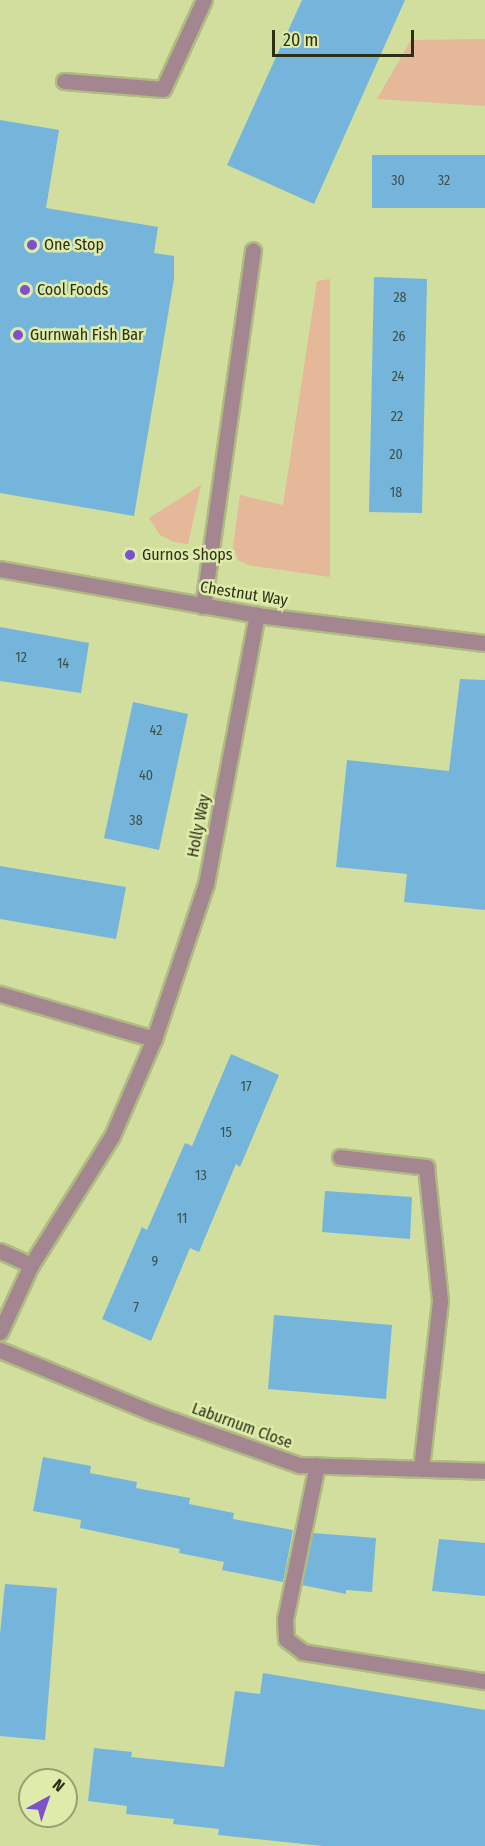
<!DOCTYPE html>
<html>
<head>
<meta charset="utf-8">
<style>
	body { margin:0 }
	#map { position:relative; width:485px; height:1846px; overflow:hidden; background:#d1de9d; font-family:"Fira Sans Condensed",sans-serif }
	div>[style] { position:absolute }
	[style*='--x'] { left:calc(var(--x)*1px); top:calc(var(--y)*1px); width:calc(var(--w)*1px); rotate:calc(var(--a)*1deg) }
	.green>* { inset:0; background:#e4b899 }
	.building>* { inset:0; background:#75b5dc }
	.roads { filter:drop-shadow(2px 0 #b0bb82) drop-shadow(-2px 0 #b0bb82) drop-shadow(0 2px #b0bb82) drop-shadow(0 -2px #b0bb82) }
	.service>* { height:15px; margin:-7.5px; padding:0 7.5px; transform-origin:7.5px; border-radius:7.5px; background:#a48690 }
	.minor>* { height:15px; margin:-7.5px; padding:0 7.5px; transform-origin:7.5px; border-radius:7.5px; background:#a48690 }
	.dots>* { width:16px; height:16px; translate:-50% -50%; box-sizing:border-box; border:3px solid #deebaa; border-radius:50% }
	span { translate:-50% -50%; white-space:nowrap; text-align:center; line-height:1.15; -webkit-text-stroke:5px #deebaa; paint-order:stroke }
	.number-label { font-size:14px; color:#3e5148 }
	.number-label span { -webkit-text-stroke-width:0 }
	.poi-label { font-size:16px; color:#2c3017 }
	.left { translate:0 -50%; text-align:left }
	.street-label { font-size:16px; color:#2c3017 }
	.north { position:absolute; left:18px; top:1768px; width:60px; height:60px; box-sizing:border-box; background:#deebaa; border:2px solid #97a06f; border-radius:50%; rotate:40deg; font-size:16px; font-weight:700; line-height:24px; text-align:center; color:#2c3017 }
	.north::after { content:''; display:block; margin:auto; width:21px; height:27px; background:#7d51ca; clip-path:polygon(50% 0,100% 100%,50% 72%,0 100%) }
	.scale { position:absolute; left:272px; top:30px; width:142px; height:27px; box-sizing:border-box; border:3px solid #2c3017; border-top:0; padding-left:8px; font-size:18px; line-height:21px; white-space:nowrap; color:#2c3017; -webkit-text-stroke:4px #deebaa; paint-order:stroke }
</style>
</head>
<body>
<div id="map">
	<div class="green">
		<div style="clip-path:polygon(485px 39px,485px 106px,377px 99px,411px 40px)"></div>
		<div style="clip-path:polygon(330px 279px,330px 577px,248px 565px,238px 560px,233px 548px,240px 495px,283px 505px,317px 281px)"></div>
		<div style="clip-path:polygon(201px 485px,188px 544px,174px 542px,160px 535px,149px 518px)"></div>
	</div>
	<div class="building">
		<div style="clip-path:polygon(302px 0,405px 0,314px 204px,227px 165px)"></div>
		<div style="clip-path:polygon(0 120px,59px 130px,46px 208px,158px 227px,154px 253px,174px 256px,174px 279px,134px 516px,0 493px)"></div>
		<div style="clip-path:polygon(372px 155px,485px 155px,485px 208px,372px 208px)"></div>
		<div style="clip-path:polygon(374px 277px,427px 279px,422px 513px,369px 512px)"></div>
		<div style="clip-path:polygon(0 627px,89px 643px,81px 693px,0 681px)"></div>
		<div style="clip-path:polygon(460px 679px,485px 680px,485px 910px,404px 902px,407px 874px,336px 867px,347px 760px,449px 771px)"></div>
		<div style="clip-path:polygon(133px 702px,188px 714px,159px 850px,104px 838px)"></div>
		<div style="clip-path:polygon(0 866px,126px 887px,116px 939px,0 919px)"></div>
		<div style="clip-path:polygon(231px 1054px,279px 1075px,240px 1167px,236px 1164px,199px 1252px,190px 1248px,151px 1341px,102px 1319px,142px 1227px,147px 1230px,185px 1143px,192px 1146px)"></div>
		<div style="clip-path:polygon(325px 1191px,412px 1197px,410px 1239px,322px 1232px)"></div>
		<div style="clip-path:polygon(274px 1315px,392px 1325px,386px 1399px,268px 1389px)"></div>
		<div style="clip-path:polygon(43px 1457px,91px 1466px,90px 1473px,137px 1482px,136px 1488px,190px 1498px,189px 1504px,234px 1513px,233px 1519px,293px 1530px,283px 1582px,222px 1570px,224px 1562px,179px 1553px,180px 1549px,80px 1528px,81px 1520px,33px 1511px)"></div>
		<div style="clip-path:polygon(313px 1533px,376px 1538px,372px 1592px,346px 1590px,346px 1594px,302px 1585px)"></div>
		<div style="clip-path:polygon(439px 1539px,485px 1543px,485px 1596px,432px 1591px)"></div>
		<div style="clip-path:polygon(5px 1584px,57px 1588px,45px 1740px,0 1736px,0 1634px)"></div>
		<div style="clip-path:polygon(263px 1673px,485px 1710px,485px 1846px,323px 1846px,218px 1835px,219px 1829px,173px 1824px,174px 1819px,126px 1814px,127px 1806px,88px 1801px,94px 1748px,132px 1752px,131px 1757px,224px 1767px,235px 1691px,260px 1694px)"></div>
	</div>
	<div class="roads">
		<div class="service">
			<div style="--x:64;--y:81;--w:99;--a:4.6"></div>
			<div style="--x:163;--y:89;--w:98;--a:-65.3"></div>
			<div style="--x:203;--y:606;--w:359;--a:-82"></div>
			<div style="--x:340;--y:1157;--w:87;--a:6.6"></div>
			<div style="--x:426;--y:1167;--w:135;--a:84"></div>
			<div style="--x:440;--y:1301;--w:169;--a:96.5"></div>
			<div style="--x:317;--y:1465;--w:157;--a:101.7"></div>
			<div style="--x:285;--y:1619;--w:20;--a:87"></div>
			<div style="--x:286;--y:1639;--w:21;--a:37"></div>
			<div style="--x:303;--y:1652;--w:184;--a:9.1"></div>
		</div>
		<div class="minor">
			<div style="--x:0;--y:569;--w:261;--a:10.1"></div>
			<div style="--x:257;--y:615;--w:230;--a:7"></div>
			<div style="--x:0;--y:994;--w:160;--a:16.3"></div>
			<div style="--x:0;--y:1251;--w:34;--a:24"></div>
			<div style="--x:0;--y:1332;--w:74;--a:-65.2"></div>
			<div style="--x:31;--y:1265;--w:152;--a:-57.9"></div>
			<div style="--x:112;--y:1136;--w:106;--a:-66.6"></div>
			<div style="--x:154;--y:1039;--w:163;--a:-71.5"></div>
			<div style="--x:206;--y:884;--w:274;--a:-79.3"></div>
			<div style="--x:0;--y:1350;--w:165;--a:22.4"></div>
			<div style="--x:153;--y:1413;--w:155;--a:19.6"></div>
			<div style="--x:299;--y:1465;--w:186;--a:1.8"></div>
		</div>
	</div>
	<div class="dots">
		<div style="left:32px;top:245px;background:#7d51ca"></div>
		<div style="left:25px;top:290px;background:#7d51ca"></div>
		<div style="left:18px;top:335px;background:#7d51ca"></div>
		<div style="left:130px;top:555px;background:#7d51ca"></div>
	</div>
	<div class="number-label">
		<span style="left:398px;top:181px">30</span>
		<span style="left:444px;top:181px">32</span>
		<span style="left:400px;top:298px">28</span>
		<span style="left:399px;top:337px">26</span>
		<span style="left:398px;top:377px">24</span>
		<span style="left:397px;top:417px">22</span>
		<span style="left:396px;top:455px">20</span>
		<span style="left:396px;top:493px">18</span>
		<span style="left:21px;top:658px">12</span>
		<span style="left:63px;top:664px">14</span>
		<span style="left:156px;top:731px">42</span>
		<span style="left:146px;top:776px">40</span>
		<span style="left:136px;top:821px">38</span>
		<span style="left:246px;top:1087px">17</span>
		<span style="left:226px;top:1133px">15</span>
		<span style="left:201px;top:1176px">13</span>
		<span style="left:182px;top:1219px">11</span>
		<span style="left:155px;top:1262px">9</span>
		<span style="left:136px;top:1308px">7</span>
	</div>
	<div class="poi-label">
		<span class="left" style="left:44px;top:245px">One Stop</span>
		<span class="left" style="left:37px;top:290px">Cool Foods</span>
		<span class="left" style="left:30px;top:335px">Gurnwah Fish Bar</span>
		<span class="left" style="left:142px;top:555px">Gurnos Shops</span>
	</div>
	<div class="street-label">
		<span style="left:244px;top:594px;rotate:9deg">Chestnut Way</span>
		<span style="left:199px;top:826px;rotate:-79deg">Holly Way</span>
		<span style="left:242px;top:1426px;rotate:20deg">Laburnum Close</span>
	</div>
	<div class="north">N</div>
	<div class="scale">20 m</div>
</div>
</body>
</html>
